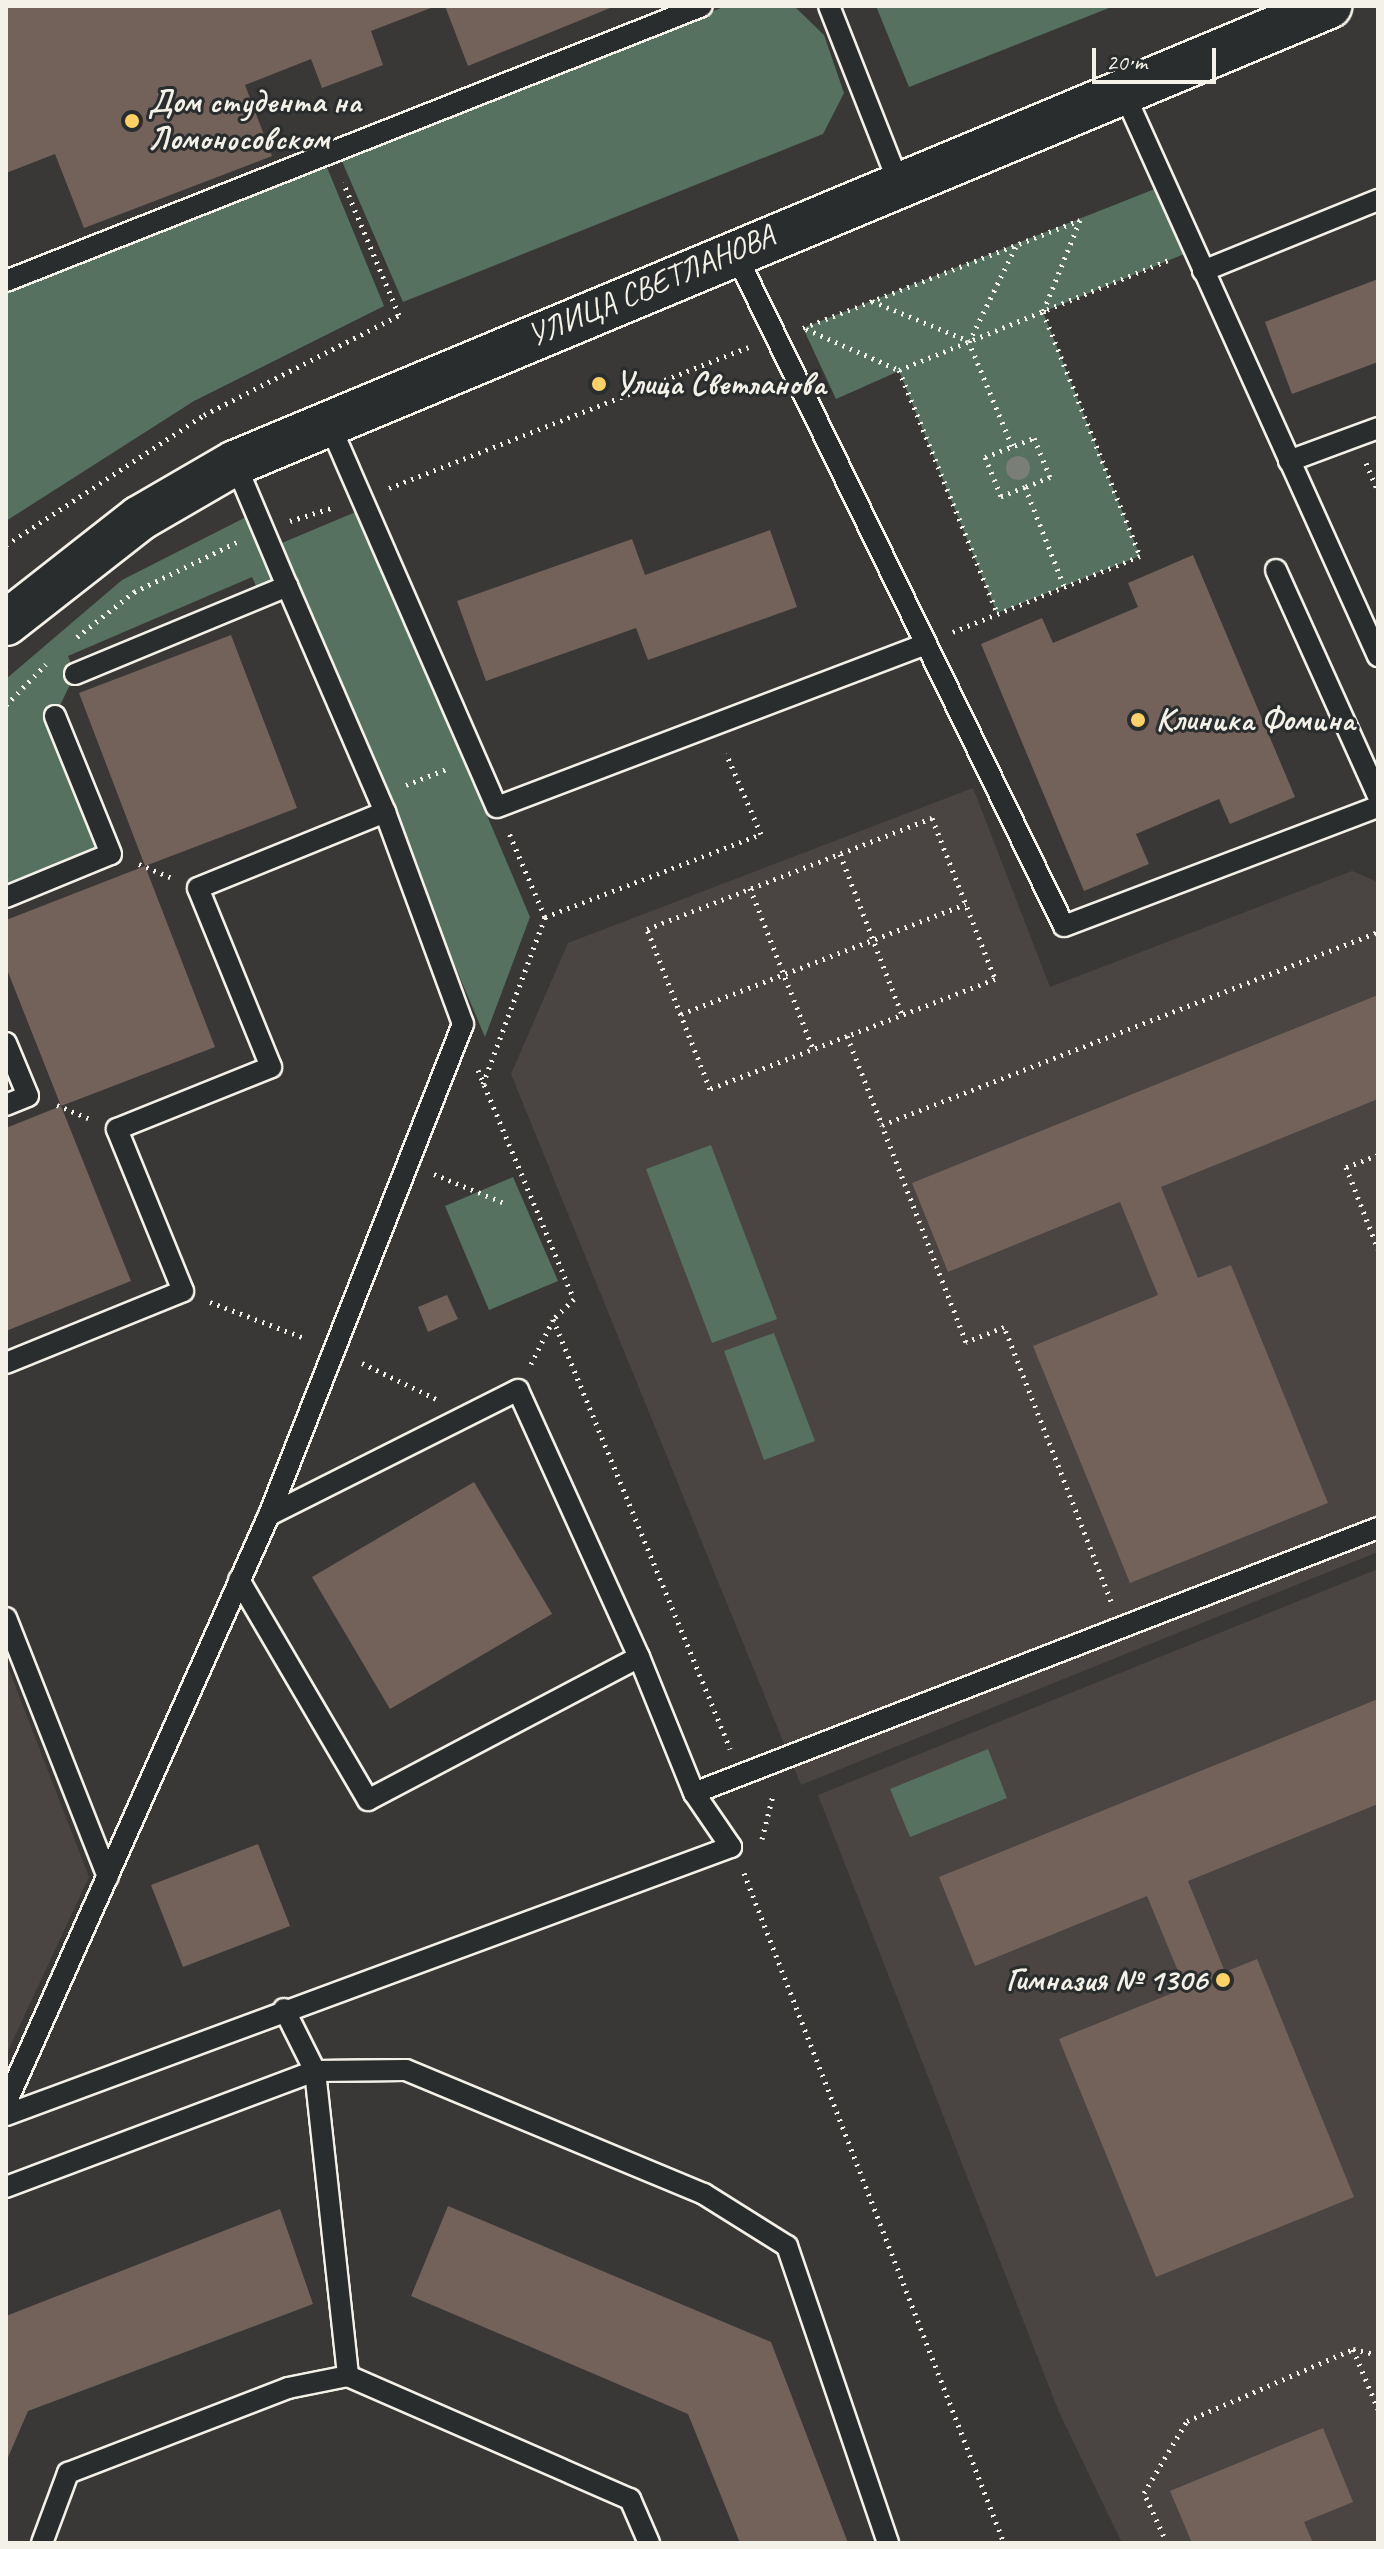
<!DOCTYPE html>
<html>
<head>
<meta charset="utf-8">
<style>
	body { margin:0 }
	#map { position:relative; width:1384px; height:2549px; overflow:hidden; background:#393837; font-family:Caveat,sans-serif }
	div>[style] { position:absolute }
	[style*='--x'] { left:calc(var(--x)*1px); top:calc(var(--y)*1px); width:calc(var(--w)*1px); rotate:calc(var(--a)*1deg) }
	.built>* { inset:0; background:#4a4542 }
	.green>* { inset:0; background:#56715f }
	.building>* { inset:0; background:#73625a }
	.path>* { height:5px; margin-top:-2.5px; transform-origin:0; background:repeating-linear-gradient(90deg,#f4f1e8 0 2px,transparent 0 8px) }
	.roads { filter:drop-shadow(2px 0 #f4f1e8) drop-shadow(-2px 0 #f4f1e8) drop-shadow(0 2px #f4f1e8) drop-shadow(0 -2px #f4f1e8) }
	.lane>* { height:20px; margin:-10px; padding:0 10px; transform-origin:10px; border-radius:10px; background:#2a2d2e }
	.secondary>* { height:44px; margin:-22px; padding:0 22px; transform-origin:22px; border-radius:22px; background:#2a2d2e }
	.trees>* { width:24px; height:24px; margin:-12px; border-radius:50%; background:#797e76 }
	.dots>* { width:22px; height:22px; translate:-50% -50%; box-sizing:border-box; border:4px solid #2a2d2e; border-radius:50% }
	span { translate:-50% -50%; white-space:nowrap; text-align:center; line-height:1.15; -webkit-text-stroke:6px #2a2d2e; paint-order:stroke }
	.poi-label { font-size:32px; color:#f4f1e8; font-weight:700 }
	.left { translate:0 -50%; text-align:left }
	.right { translate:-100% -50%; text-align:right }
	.street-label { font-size:32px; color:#f4f1e8 }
	.frame { position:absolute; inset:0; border:8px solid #f4f1e8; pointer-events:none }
	.scale { position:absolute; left:1092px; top:48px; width:124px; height:36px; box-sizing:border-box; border:4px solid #f4f1e8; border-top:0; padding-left:10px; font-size:24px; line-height:28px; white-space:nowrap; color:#f4f1e8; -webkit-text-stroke:6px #2a2d2e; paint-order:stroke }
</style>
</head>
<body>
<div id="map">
	<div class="built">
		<div style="clip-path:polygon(973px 788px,1050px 987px,1352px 871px,1378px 882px,1378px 1552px,801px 1785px,511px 1074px,568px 943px)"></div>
		<div style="clip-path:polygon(1378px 1569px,1378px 2543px,1122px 2543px,1059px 2412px,818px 1795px)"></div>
		<div style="clip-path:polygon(6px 1662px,89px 1877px,6px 2055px)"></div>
	</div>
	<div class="green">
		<div style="clip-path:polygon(726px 6px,794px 6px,824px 35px,844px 93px,823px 134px,403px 302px,341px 159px)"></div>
		<div style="clip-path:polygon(876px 6px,1114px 6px,909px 87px)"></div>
		<div style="clip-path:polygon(326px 165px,384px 306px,194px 401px,6px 521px,6px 293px)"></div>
		<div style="clip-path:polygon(1165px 185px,1194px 250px,1043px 312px,1140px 556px,997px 613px,899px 371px,836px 399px,803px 328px)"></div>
		<div style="clip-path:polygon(358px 511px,530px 917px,485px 1037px,277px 545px)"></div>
		<div style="clip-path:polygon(256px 512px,287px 586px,261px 597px,252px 577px,68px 656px,75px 674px,55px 716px,111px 854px,6px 897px,6px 679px,122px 580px)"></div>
		<div style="clip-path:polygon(711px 1145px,777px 1319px,712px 1343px,646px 1169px)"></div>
		<div style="clip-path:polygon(513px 1177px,558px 1281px,489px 1310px,445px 1206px)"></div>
		<div style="clip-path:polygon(774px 1333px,815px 1441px,764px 1460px,724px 1351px)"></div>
		<div style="clip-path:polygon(988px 1749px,1007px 1798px,910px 1837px,890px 1789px)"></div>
	</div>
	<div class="building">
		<div style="clip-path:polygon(6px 6px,436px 6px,371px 31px,383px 65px,322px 88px,311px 59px,245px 85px,272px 156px,84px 228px,55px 154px,6px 173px)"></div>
		<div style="clip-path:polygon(445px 6px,615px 6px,468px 66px)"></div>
		<div style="clip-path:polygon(1378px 279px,1378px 362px,1292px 394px,1265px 322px)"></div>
		<div style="clip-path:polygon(770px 530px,797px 607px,648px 660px,636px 628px,486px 681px,457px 601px,632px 539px,645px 575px)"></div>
		<div style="clip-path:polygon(1193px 555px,1295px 797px,1230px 824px,1219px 799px,1136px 834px,1149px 864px,1084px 891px,981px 644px,1042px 618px,1053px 643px,1138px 607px,1128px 583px)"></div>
		<div style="clip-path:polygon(231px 635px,297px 808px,145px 866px,215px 1047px,61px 1106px,6px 967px,6px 920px,145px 866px,79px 693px)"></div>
		<div style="clip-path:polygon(1378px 995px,1378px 1099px,1161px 1187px,1198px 1278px,1231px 1265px,1328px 1503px,1130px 1583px,1033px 1346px,1158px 1295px,1120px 1202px,948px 1272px,912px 1183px)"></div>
		<div style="clip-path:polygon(61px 1106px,131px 1281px,6px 1331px,6px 1128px)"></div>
		<div style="clip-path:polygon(447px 1295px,458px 1319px,428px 1332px,418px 1307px)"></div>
		<div style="clip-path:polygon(474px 1482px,552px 1614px,390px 1709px,312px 1577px)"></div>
		<div style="clip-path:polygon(1378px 1699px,1378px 1804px,1188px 1881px,1225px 1972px,1257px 1959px,1354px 2197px,1156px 2277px,1059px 2039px,1185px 1988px,1147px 1896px,975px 1966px,939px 1877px)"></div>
		<div style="clip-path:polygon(258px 1844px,290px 1926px,183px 1967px,151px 1885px)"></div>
		<div style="clip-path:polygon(448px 2206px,771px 2342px,848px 2543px,740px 2543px,688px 2414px,411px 2296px)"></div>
		<div style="clip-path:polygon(280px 2209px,313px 2304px,28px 2411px,6px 2462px,6px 2316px)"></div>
		<div style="clip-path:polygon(1323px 2428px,1353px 2502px,1304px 2522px,1313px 2543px,1192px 2543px,1170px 2491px)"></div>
	</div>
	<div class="path">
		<div style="--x:872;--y:301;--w:105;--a:22.4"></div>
		<div style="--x:803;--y:328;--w:297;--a:-21.3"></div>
		<div style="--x:1080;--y:220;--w:99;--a:111.9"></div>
		<div style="--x:1043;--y:312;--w:263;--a:68.3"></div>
		<div style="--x:1140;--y:556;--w:202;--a:157.9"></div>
		<div style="--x:806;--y:329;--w:102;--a:23.8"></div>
		<div style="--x:899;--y:370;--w:262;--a:68"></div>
		<div style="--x:899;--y:370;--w:291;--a:-22.2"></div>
		<div style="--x:1012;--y:446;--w:113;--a:-112.5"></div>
		<div style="--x:969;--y:342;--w:109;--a:-63.9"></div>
		<div style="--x:1366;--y:463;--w:30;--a:67"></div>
		<div style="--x:1025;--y:487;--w:26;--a:159"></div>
		<div style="--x:1001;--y:496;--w:42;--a:-112.3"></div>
		<div style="--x:985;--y:457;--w:53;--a:-21.2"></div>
		<div style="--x:1034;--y:438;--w:42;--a:67.7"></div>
		<div style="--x:1050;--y:477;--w:27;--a:158"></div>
		<div style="--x:1025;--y:487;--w:106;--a:68.5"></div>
		<div style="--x:389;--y:488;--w:386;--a:-21.4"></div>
		<div style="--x:290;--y:521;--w:46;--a:-17.7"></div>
		<div style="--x:6;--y:545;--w:237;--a:-33.3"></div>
		<div style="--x:204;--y:415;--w:219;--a:-27.1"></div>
		<div style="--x:399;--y:315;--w:144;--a:-112.8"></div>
		<div style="--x:77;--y:637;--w:73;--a:-38.3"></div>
		<div style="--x:134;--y:592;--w:114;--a:-25.9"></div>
		<div style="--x:6;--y:705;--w:57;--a:-45.7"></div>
		<div style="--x:406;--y:785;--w:46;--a:-21.6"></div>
		<div style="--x:840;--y:854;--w:173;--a:68.9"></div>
		<div style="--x:139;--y:864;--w:34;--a:23"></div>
		<div style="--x:750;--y:888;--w:173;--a:68.6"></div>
		<div style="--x:545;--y:917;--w:231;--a:-21"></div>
		<div style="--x:761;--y:834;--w:88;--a:-113.4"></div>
		<div style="--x:681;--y:1014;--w:305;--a:-21.1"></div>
		<div style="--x:847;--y:1036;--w:147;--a:158.9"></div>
		<div style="--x:710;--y:1089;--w:172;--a:-111.5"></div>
		<div style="--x:647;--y:929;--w:306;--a:-21.3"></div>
		<div style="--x:932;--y:818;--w:173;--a:68.6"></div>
		<div style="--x:995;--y:979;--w:159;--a:158.9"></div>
		<div style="--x:847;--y:1036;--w:96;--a:68.5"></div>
		<div style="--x:478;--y:1070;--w:248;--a:67.3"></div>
		<div style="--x:574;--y:1299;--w:29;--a:136"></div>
		<div style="--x:553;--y:1319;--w:465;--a:67.6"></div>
		<div style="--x:483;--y:1084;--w:178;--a:-69.6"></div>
		<div style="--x:545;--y:917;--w:91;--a:-113.2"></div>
		<div style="--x:57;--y:1105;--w:34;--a:23"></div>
		<div style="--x:1378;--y:1155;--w:34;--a:159"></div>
		<div style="--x:1346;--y:1167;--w:88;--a:68.7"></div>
		<div style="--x:434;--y:1174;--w:74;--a:22.4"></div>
		<div style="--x:210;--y:1302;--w:102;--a:20.8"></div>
		<div style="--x:362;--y:1363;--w:82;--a:25.9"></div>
		<div style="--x:531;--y:1364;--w:49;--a:-63.4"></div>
		<div style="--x:1111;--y:1601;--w:294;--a:-111.3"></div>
		<div style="--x:1004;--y:1327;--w:41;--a:158.5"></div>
		<div style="--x:966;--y:1342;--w:233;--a:-111.2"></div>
		<div style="--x:882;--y:1125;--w:532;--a:-21.26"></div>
		<div style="--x:762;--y:1839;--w:45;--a:-76"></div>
		<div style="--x:744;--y:1873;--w:719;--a:68.79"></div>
		<div style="--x:1353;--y:2349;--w:26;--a:13"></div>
		<div style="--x:1167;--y:2543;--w:55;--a:-114.7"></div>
		<div style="--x:1144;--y:2493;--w:84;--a:-59.2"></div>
		<div style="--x:1187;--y:2421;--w:181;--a:-23.4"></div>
		<div style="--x:1353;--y:2349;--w:65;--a:67.4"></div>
	</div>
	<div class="roads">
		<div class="lane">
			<div style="--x:829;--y:6;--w:191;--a:68.5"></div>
			<div style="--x:1123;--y:91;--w:620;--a:65.71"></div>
			<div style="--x:734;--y:251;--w:751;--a:63.95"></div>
			<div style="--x:1064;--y:926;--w:336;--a:-20.8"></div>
			<div style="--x:1203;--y:271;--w:189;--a:-22.1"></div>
			<div style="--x:6;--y:281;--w:748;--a:-21.56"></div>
			<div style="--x:328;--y:421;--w:421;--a:66.4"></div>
			<div style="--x:497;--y:807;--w:459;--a:-20.8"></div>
			<div style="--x:1289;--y:461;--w:95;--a:-20.3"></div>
			<div style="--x:1276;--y:570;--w:248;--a:65.7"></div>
			<div style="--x:75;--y:674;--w:230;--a:-22.5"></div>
			<div style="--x:287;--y:586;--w:134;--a:-112.9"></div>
			<div style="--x:6;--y:897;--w:113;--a:-22.3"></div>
			<div style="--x:111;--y:854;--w:149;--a:-112.1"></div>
			<div style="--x:6;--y:1043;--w:57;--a:67.5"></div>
			<div style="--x:28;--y:1096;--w:24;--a:158"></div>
			<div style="--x:6;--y:1363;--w:191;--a:-22.1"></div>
			<div style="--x:183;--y:1291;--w:175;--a:-112.2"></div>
			<div style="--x:117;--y:1129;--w:166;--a:-21.9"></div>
			<div style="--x:271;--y:1067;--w:193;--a:-112.2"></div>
			<div style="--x:198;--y:888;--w:202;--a:-22.1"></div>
			<div style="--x:239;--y:1580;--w:255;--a:59.6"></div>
			<div style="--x:368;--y:1800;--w:306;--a:-27.8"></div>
			<div style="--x:639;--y:1657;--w:293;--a:-114.4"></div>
			<div style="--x:518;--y:1390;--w:279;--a:153.3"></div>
			<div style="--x:6;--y:1618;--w:278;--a:68.5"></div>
			<div style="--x:694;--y:1793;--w:734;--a:-21.18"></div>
			<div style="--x:284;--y:2009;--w:69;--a:63.4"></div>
			<div style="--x:315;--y:2071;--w:307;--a:83.8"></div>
			<div style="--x:6;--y:2103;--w:644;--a:-65.9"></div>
			<div style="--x:269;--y:1515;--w:528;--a:-68.44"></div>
			<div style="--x:463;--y:1024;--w:226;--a:-110.2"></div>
			<div style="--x:385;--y:812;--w:246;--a:-113.4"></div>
			<div style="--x:6;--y:2115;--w:773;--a:-20.29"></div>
			<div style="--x:731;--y:1847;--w:65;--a:-124.4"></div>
			<div style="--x:694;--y:1793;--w:147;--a:-112"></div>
			<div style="--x:6;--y:2187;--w:330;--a:-20.6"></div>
			<div style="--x:315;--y:2071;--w:91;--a:-0.6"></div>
			<div style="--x:406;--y:2070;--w:323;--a:22.6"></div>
			<div style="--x:704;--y:2194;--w:98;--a:32.1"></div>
			<div style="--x:787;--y:2246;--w:314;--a:71.2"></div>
			<div style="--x:42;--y:2543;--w:75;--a:-69.6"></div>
			<div style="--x:68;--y:2473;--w:236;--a:-21.1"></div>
			<div style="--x:288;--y:2388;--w:61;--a:-11.3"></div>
			<div style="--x:348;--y:2376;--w:308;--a:23.6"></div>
			<div style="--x:630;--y:2499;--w:48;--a:66.6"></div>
		</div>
		<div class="secondary">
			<div style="--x:6;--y:623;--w:170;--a:-38.1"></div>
			<div style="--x:140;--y:518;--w:110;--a:-30.1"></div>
			<div style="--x:235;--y:463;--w:1186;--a:-22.67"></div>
		</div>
	</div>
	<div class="trees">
		<div style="left:1018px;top:468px"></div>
	</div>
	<div class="dots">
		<div style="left:132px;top:121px;background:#ffd166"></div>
		<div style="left:599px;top:384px;background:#ffd166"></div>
		<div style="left:1138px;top:720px;background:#ffd166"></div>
		<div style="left:1223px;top:1980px;background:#ffd166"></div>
	</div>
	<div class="poi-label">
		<span class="left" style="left:148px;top:121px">Дом студента на<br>Ломоносовском</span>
		<span class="left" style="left:615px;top:384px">Улица Светланова</span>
		<span class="left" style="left:1156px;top:720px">Клиника Фомина</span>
		<span class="right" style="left:1207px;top:1980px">Гимназия № 1306</span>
	</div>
	<div class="street-label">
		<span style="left:651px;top:286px;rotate:-23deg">УЛИЦА СВЕТЛАНОВА</span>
	</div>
	<div class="frame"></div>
	<div class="scale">20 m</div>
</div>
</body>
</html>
